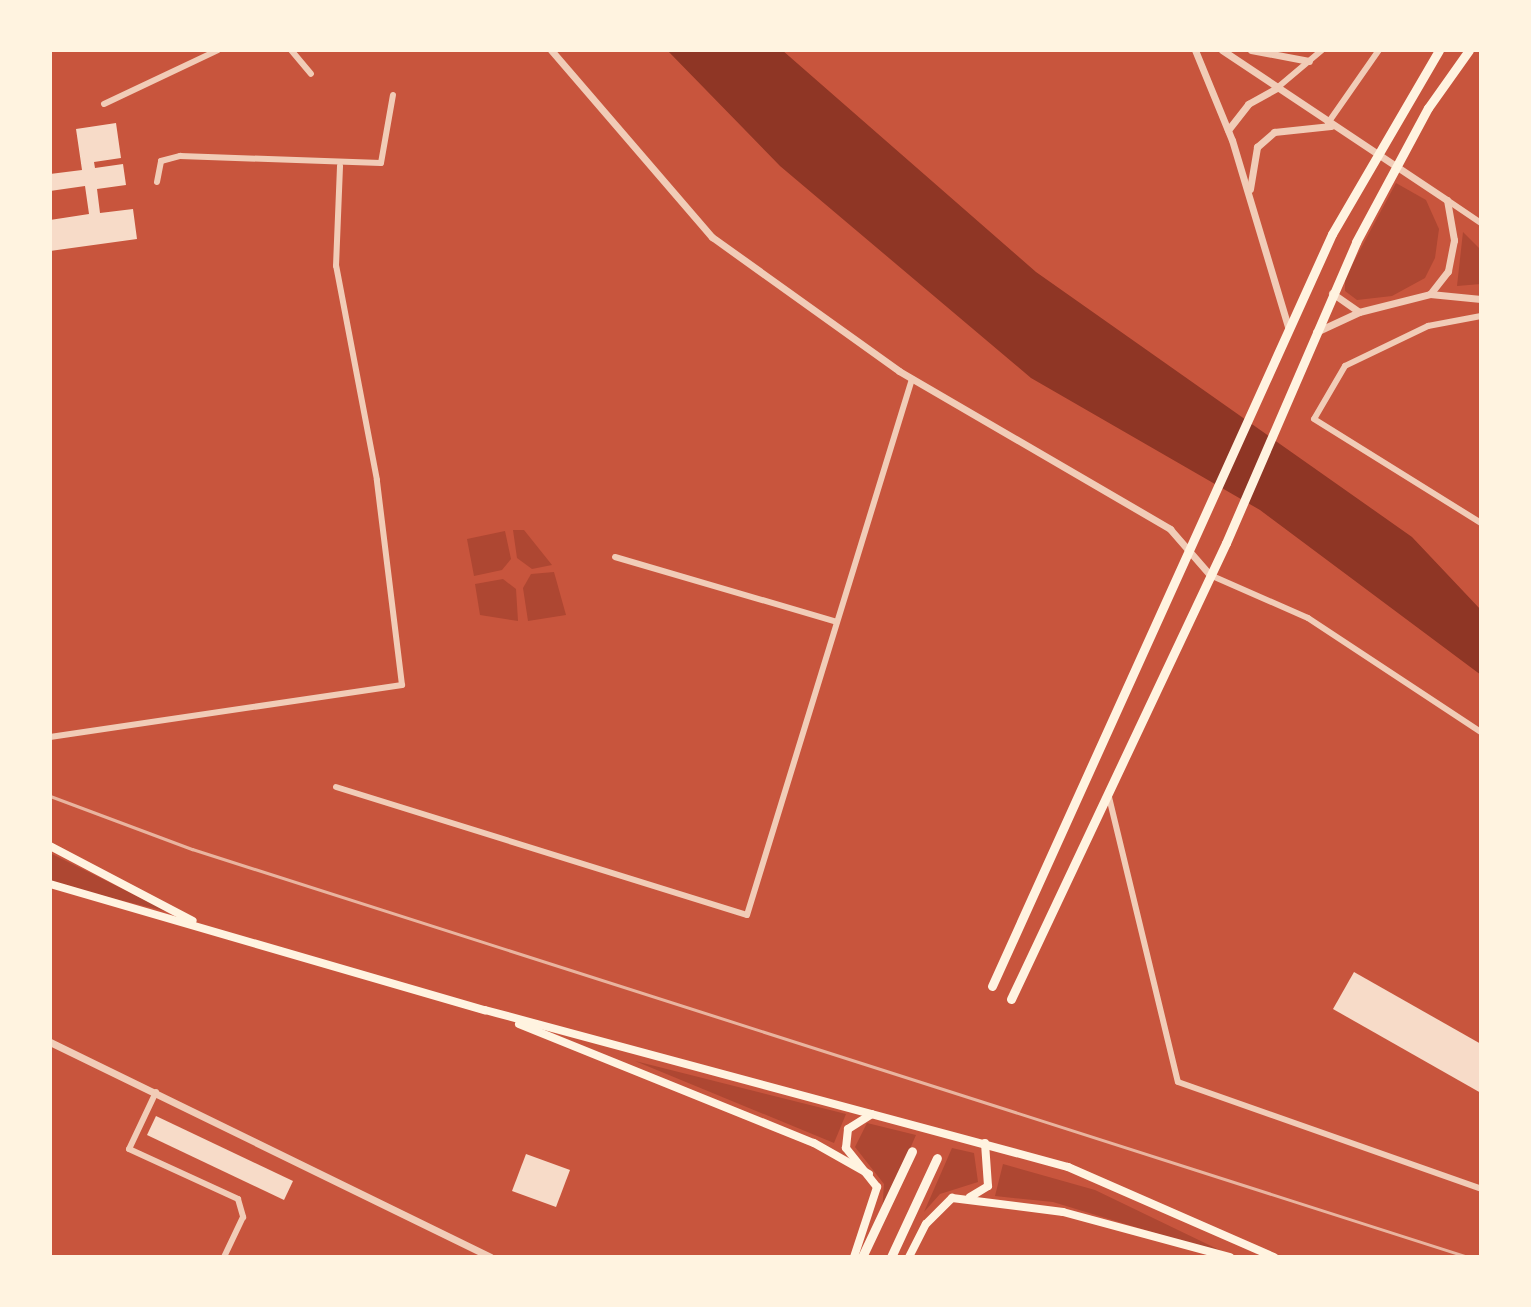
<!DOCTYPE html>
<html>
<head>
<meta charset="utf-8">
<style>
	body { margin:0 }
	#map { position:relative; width:1531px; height:1307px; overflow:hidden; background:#c8553d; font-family:"Source Sans 3",sans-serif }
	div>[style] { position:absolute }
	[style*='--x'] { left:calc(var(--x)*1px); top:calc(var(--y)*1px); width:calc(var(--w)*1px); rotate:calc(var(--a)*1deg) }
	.green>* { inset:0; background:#ae4732 }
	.water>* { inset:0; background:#8f3625 }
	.building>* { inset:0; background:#f7dbc8 }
	.minor>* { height:6px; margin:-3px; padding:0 3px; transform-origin:3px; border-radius:3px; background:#f1ccb7 }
	.tertiary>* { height:7px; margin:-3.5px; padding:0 3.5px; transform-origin:3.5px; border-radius:3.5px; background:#f1ccb7 }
	.secondary>* { height:8px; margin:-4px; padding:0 4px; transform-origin:4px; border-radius:4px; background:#fff3e0 }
	.primary>* { height:9px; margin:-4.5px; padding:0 4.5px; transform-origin:4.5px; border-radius:4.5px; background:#fff3e0 }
	.rail>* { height:3px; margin:-1.5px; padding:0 1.5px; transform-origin:1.5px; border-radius:1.5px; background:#e9b49f }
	span { translate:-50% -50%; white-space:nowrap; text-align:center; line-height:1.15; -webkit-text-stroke:8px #fff3e0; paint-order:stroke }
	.frame { position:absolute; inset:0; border:52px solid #fff3e0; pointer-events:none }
</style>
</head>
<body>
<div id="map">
	<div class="green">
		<div style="clip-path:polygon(1396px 183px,1426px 200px,1439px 229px,1435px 258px,1425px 278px,1392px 296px,1357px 300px,1345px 291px,1345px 278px)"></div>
		<div style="clip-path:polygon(1463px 232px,1481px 250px,1481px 284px,1457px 286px)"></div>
		<div style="clip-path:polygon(513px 530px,524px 530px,552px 565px,532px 569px,517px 558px)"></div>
		<div style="clip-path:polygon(505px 531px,511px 559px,502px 570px,474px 576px,467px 539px)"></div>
		<div style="clip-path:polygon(554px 572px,566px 615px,528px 621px,523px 588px,531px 574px)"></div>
		<div style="clip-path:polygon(503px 579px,516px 589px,518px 621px,480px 615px,475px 584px)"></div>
		<div style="clip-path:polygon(50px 853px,169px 912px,50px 883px)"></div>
		<div style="clip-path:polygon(635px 1061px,846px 1114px,834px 1143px)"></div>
		<div style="clip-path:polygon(867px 1123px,916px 1135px,882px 1213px,884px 1184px,855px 1147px)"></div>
		<div style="clip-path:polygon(952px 1148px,974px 1153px,978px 1182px,940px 1194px,924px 1212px)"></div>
		<div style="clip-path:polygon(1003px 1164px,1095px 1190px,1234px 1257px,1053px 1202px,995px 1196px)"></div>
	</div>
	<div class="water">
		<div style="clip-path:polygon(667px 50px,782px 50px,1036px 272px,1412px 537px,1481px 610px,1481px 675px,1260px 510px,1031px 378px,780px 166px)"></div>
	</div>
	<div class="building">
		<div style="clip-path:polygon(116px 123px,121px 158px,94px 162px,95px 168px,123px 164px,126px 185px,97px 189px,100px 213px,133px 209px,137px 239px,50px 251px,50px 220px,89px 214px,85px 186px,50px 191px,50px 174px,82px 170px,76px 129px)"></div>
		<div style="clip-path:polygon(1354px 972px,1481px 1044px,1481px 1093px,1333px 1009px)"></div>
		<div style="clip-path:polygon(156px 1116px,293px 1181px,284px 1200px,147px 1135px)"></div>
		<div style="clip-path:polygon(526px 1154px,570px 1170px,556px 1207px,512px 1191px)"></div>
	</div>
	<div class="minor">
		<div style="--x:291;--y:50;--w:31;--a:50"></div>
		<div style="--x:1277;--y:88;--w:59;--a:-40.2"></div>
		<div style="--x:104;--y:104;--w:126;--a:-25.3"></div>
		<div style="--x:1328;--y:123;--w:89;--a:-55.1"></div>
		<div style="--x:157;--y:182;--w:21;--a:-79"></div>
		<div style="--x:161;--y:161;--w:20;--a:-15"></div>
		<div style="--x:180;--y:156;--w:201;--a:2"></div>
		<div style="--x:381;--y:163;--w:69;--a:-80"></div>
		<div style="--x:1447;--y:200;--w:41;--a:34.1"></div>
		<div style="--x:1481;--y:316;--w:54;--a:169.3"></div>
		<div style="--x:1428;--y:326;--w:92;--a:154.3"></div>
		<div style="--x:1345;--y:366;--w:61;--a:120.3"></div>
		<div style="--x:1314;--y:419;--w:197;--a:31.9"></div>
		<div style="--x:615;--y:557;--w:231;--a:16.3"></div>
		<div style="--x:1210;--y:575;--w:107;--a:23.7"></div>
		<div style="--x:1308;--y:618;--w:207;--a:33.4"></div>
		<div style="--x:50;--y:737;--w:356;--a:-8.4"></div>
		<div style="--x:402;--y:685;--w:207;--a:-97"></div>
		<div style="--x:377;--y:480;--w:218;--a:-100.8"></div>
		<div style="--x:336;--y:266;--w:100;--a:-87.7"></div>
		<div style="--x:336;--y:787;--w:430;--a:17.3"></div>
		<div style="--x:747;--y:915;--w:561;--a:-72.89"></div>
		<div style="--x:1108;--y:793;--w:297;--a:76.4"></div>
		<div style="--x:1178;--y:1082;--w:321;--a:19.4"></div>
		<div style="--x:156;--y:1092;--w:63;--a:115.3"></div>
		<div style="--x:129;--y:1149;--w:120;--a:24.6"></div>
		<div style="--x:238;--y:1199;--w:19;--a:74"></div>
		<div style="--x:243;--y:1217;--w:44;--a:115.4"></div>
	</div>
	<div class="tertiary">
		<div style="--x:551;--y:50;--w:247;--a:49.3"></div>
		<div style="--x:712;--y:237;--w:230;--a:35.6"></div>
		<div style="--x:899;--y:371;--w:314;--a:30.2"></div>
		<div style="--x:1170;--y:529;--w:61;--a:49"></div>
		<div style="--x:1195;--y:50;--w:97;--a:67.7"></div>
		<div style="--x:1232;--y:140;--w:195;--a:73.3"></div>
		<div style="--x:1222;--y:50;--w:270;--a:33.7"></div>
		<div style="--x:1447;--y:200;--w:41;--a:80.1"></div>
		<div style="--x:1454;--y:240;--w:32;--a:101"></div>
		<div style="--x:1448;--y:271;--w:29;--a:128"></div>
		<div style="--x:1251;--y:50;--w:59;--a:10.7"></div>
		<div style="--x:1228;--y:130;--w:33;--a:-52"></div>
		<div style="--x:1248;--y:104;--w:33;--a:-29"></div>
		<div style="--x:1250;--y:189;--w:43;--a:-80.5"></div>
		<div style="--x:1257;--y:147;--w:23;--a:-41"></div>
		<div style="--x:1274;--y:132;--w:57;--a:-6"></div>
		<div style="--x:1332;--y:293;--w:33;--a:35"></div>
		<div style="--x:1316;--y:332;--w:47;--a:-24.9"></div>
		<div style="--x:1359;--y:312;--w:73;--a:-14.2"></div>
		<div style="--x:1430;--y:294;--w:51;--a:5.6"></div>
		<div style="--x:50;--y:1042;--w:490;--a:26"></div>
	</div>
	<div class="secondary">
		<div style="--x:50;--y:846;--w:161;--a:27.7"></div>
		<div style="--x:50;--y:884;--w:453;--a:16.2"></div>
		<div style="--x:485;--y:1010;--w:604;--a:15.07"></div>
		<div style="--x:1068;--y:1167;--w:225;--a:23.6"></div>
		<div style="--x:519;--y:1024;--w:318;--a:22"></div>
		<div style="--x:814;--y:1143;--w:63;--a:29.4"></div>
		<div style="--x:970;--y:1197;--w:21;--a:-31"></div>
		<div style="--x:988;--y:1186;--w:43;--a:-94"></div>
		<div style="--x:854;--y:1257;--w:74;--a:-71.8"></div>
		<div style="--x:877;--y:1187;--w:50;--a:-128.5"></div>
		<div style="--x:846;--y:1148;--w:19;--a:-84"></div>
		<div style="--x:848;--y:1129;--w:28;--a:-32"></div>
		<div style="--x:909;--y:1257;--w:37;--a:-63"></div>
		<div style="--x:926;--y:1224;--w:37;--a:-45"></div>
		<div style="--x:952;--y:1198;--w:112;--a:7.2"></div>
		<div style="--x:1063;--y:1212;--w:173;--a:15.1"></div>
	</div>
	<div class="primary">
		<div style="--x:992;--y:986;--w:825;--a:-65.67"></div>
		<div style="--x:1332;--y:234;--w:213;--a:-59.8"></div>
		<div style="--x:1011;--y:999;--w:504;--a:-64.76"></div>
		<div style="--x:1226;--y:543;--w:328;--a:-66.6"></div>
		<div style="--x:1356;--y:242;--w:152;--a:-61.8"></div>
		<div style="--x:1428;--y:108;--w:71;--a:-54.7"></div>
		<div style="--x:862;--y:1257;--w:117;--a:-64.7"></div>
		<div style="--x:891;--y:1257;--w:109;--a:-65.1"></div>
	</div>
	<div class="rail">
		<div style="--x:50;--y:796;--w:152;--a:20.5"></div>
		<div style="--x:192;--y:849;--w:1340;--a:17.73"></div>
	</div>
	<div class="frame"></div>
</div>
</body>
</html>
